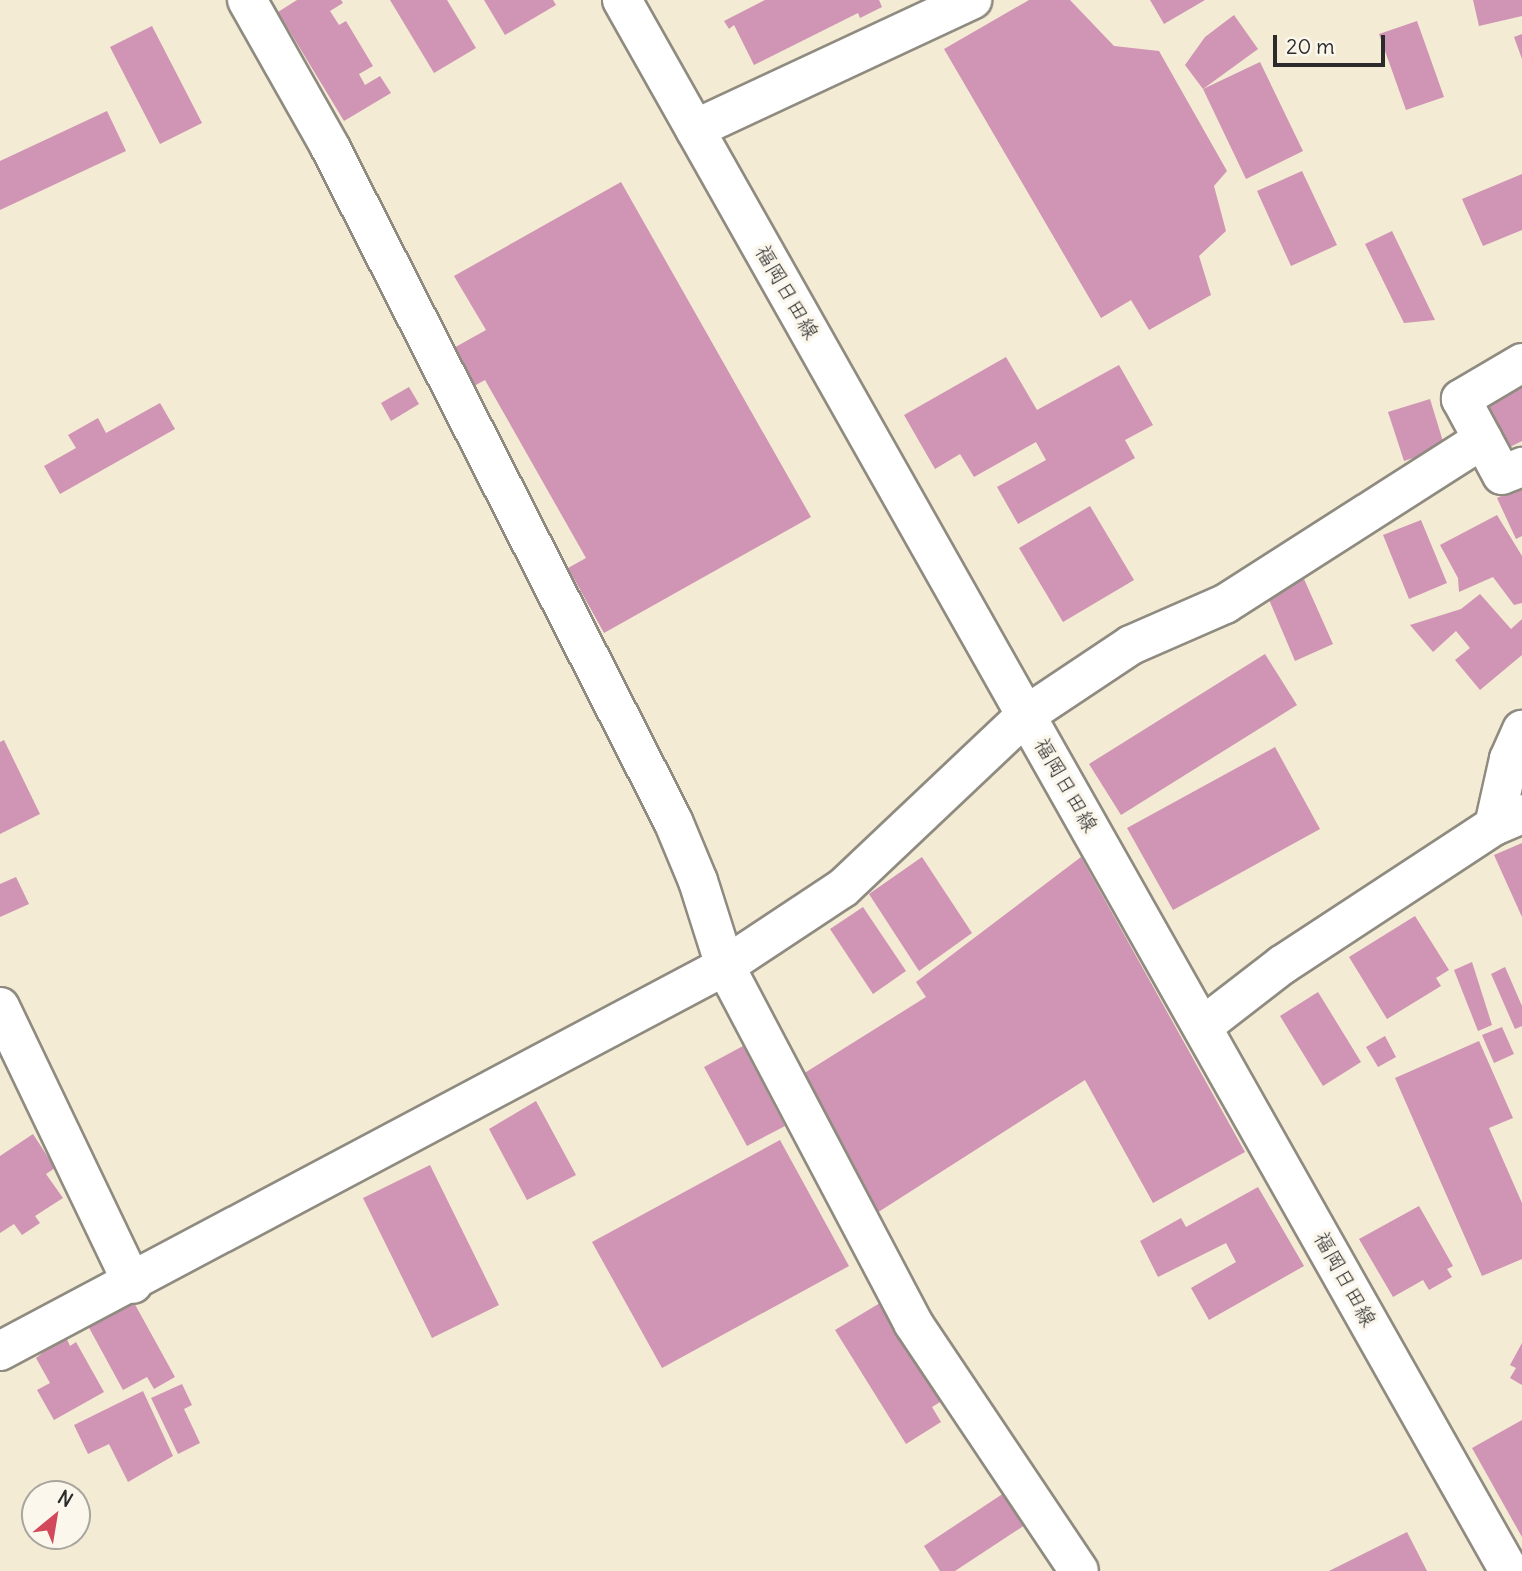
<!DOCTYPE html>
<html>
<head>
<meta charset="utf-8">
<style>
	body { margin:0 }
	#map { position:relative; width:1522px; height:1571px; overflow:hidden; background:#f3ebd4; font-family:Delius,"Klee One",sans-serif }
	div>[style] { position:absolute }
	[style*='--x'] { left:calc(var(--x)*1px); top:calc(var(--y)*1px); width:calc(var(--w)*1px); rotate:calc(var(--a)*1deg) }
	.building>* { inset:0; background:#d094b4 }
	.roads { filter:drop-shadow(2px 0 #8f8b80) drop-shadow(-2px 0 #8f8b80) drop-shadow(0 2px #8f8b80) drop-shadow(0 -2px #8f8b80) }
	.street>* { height:38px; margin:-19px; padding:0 19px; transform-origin:19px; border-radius:19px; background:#fff }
	.secondary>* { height:38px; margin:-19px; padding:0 19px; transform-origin:19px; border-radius:19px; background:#fff }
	span { translate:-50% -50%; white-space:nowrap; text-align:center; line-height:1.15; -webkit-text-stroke:7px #fbf7ec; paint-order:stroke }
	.street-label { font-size:21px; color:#2b2b2b }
	.north { position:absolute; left:21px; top:1480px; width:70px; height:70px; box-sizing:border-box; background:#fbf7ec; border:2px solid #a8a59f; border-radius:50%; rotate:30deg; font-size:19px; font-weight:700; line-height:28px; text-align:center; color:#2b2b2b }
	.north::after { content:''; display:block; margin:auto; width:24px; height:32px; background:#d1495b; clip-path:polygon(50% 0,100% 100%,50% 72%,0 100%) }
	.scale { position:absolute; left:1273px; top:35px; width:112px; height:32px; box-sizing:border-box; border:4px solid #2b2b2b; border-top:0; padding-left:9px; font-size:21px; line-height:24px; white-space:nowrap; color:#2b2b2b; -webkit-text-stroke:5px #fbf7ec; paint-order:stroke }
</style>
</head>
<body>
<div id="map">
	<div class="building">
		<div style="clip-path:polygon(297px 0,341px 0,343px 3px,330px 11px,339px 25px,346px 21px,373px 66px,359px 74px,365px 85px,380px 76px,391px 93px,344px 121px,278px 12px)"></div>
		<div style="clip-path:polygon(390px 0,447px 0,476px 48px,434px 73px)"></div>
		<div style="clip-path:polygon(484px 0,553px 0,556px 5px,505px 35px)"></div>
		<div style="clip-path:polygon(765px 0,879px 0,882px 7px,860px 18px,858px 13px,754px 65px,734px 25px,729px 29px,724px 21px)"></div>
		<div style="clip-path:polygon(1029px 0,1070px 0,1114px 46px,1159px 51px,1227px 171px,1214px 186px,1226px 231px,1199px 256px,1211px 295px,1149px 330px,1131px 300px,1101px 318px,944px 49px)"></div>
		<div style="clip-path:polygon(1150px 0,1205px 0,1164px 24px)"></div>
		<div style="clip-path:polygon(1473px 0,1522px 0,1522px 16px,1479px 26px)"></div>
		<div style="clip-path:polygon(1234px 15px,1258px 49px,1203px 89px,1185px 65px,1205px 37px)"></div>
		<div style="clip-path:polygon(1417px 21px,1444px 97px,1406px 110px,1379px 34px)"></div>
		<div style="clip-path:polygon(152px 26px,202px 123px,160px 144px,110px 47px)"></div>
		<div style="clip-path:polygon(1522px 34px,1522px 59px,1514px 37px)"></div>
		<div style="clip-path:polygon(1260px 62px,1303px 151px,1246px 179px,1203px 89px)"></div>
		<div style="clip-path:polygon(107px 111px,126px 151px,0 210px,0 161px)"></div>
		<div style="clip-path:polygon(1302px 171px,1337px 245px,1291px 266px,1257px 191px)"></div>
		<div style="clip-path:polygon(1522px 174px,1522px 230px,1483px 246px,1462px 199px)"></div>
		<div style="clip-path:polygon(621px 182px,811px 517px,604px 633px,568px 568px,586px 558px,485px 380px,465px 391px,443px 354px,486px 330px,454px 276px)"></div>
		<div style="clip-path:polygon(1392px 231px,1435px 320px,1404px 323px,1365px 244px)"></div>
		<div style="clip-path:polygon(1006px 357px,1037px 410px,1119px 365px,1153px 425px,1125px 440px,1135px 458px,1018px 524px,997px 487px,1046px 460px,1036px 442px,974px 477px,960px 454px,935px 469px,904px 415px)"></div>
		<div style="clip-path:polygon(1522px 375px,1522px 441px,1508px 448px,1480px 400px)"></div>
		<div style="clip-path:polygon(409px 387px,419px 404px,391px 421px,381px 403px)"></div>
		<div style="clip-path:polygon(1430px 399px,1445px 448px,1404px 461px,1388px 412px)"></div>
		<div style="clip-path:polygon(160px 403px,175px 429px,60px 494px,44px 466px,76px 448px,68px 435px,98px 418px,106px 433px)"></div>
		<div style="clip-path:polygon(1522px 486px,1522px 536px,1516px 539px,1497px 498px)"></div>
		<div style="clip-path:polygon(1090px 506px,1134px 580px,1063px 622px,1019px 548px)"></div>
		<div style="clip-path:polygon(1497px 515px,1522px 556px,1522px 603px,1514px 605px,1493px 577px,1459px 592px,1458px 578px,1440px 545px)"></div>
		<div style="clip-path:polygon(1421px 520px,1447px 583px,1409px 599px,1383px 535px)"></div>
		<div style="clip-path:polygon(1304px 579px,1333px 644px,1295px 661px,1267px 595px)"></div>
		<div style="clip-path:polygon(1480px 594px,1511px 629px,1522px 619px,1522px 655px,1480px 690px,1455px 660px,1470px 648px,1456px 631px,1433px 652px,1410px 625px,1461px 609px)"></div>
		<div style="clip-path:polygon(1265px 654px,1297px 705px,1121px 815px,1089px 764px)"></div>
		<div style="clip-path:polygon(4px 740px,40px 814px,0 834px,0 742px)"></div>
		<div style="clip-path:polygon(1275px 747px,1320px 829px,1173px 910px,1127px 828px)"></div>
		<div style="clip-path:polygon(1522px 843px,1522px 917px,1494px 855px)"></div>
		<div style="clip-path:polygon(922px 857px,972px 933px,919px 971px,869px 894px)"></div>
		<div style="clip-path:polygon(1081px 857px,1245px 1152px,1153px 1203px,1085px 1080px,869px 1218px,795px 1079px,926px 997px,916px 982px)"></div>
		<div style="clip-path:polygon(16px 877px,29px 904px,0 917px,0 884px)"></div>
		<div style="clip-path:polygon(863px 907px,906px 971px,873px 994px,830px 929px)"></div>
		<div style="clip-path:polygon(1415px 916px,1449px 970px,1436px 978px,1441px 986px,1387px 1019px,1349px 957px)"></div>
		<div style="clip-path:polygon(1472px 962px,1492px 1025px,1478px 1031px,1454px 970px)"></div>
		<div style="clip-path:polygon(1505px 967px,1522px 1006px,1522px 1026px,1515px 1029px,1491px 974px)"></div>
		<div style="clip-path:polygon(1318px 992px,1361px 1062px,1323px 1086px,1280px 1016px)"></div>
		<div style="clip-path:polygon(1502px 1027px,1514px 1054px,1494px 1063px,1482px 1035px)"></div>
		<div style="clip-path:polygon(1385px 1036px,1396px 1057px,1378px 1067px,1366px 1047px)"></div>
		<div style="clip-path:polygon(1479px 1041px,1513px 1118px,1489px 1128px,1522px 1203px,1522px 1259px,1482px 1276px,1395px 1078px)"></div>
		<div style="clip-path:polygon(743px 1046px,785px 1126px,747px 1146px,704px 1067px)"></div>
		<div style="clip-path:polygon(536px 1101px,576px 1175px,527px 1200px,489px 1129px)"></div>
		<div style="clip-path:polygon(33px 1134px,55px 1168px,46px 1174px,63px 1198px,35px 1216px,40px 1223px,22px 1235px,14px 1224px,0 1233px,0 1156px)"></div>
		<div style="clip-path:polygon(780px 1140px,849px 1266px,662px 1368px,592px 1242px)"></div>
		<div style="clip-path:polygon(430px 1165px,499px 1305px,432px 1338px,363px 1198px)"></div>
		<div style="clip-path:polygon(1258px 1187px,1304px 1266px,1209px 1320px,1191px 1288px,1236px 1262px,1226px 1243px,1158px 1277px,1140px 1241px,1181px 1218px,1186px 1227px)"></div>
		<div style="clip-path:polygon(1419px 1206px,1453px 1266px,1447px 1269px,1452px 1277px,1429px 1290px,1423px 1280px,1393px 1297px,1359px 1239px)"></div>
		<div style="clip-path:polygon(132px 1299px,175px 1377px,154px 1389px,147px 1377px,123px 1390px,87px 1324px)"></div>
		<div style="clip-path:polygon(885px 1300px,945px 1399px,932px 1407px,941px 1422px,906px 1444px,835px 1330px)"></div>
		<div style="clip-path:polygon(65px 1335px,70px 1346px,76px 1342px,104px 1392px,54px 1420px,37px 1390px,50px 1383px,36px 1358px)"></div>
		<div style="clip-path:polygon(1522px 1343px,1522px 1385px,1510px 1378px,1516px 1368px,1510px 1365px)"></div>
		<div style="clip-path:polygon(182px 1384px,192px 1405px,184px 1409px,200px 1443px,178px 1454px,151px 1398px)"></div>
		<div style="clip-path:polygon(143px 1391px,173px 1456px,128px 1482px,109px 1444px,88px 1454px,74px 1425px)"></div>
		<div style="clip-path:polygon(1522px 1420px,1522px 1537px,1472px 1448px)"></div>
		<div style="clip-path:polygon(1004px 1493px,1025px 1525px,955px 1571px,940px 1571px,924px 1546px)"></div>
		<div style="clip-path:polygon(1407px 1532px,1427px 1571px,1329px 1571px)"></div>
	</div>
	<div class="roads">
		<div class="street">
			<div style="--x:247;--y:0;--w:169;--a:60.5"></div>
			<div style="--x:330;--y:147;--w:756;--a:63.03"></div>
			<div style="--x:673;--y:821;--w:65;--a:67.4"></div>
			<div style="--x:698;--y:881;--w:89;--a:72.4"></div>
			<div style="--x:725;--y:966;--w:403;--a:62.2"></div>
			<div style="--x:913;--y:1323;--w:298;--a:56.2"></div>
			<div style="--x:695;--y:129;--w:306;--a:-25"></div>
			<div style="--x:1522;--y:363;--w:71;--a:149.5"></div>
			<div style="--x:1461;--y:399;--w:86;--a:61.7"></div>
			<div style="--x:1502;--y:475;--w:22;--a:-22"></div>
			<div style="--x:1494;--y:826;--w:69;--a:-77.4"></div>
			<div style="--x:1509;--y:759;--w:32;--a:-66"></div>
			<div style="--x:0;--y:1007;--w:307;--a:64.4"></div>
			<div style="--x:1203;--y:1026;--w:100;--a:-37.7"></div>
			<div style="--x:1282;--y:965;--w:254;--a:-33.3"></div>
			<div style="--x:1494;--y:826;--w:30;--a:-23"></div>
			<div style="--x:0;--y:1351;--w:821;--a:-27.97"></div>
			<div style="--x:725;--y:966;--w:141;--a:-33.5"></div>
			<div style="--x:843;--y:888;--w:252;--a:-43.4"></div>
			<div style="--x:1026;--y:715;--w:126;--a:-33.7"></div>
			<div style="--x:1131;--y:645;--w:103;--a:-23.6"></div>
			<div style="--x:1225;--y:604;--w:306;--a:-32.6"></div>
		</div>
		<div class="secondary">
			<div style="--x:622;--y:0;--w:1804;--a:60.55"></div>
		</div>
	</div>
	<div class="street-label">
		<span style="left:787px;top:292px;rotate:60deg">福岡日田線</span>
		<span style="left:1066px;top:785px;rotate:60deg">福岡日田線</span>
		<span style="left:1345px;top:1279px;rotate:61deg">福岡日田線</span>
	</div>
	<div class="north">N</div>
	<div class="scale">20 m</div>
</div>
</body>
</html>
